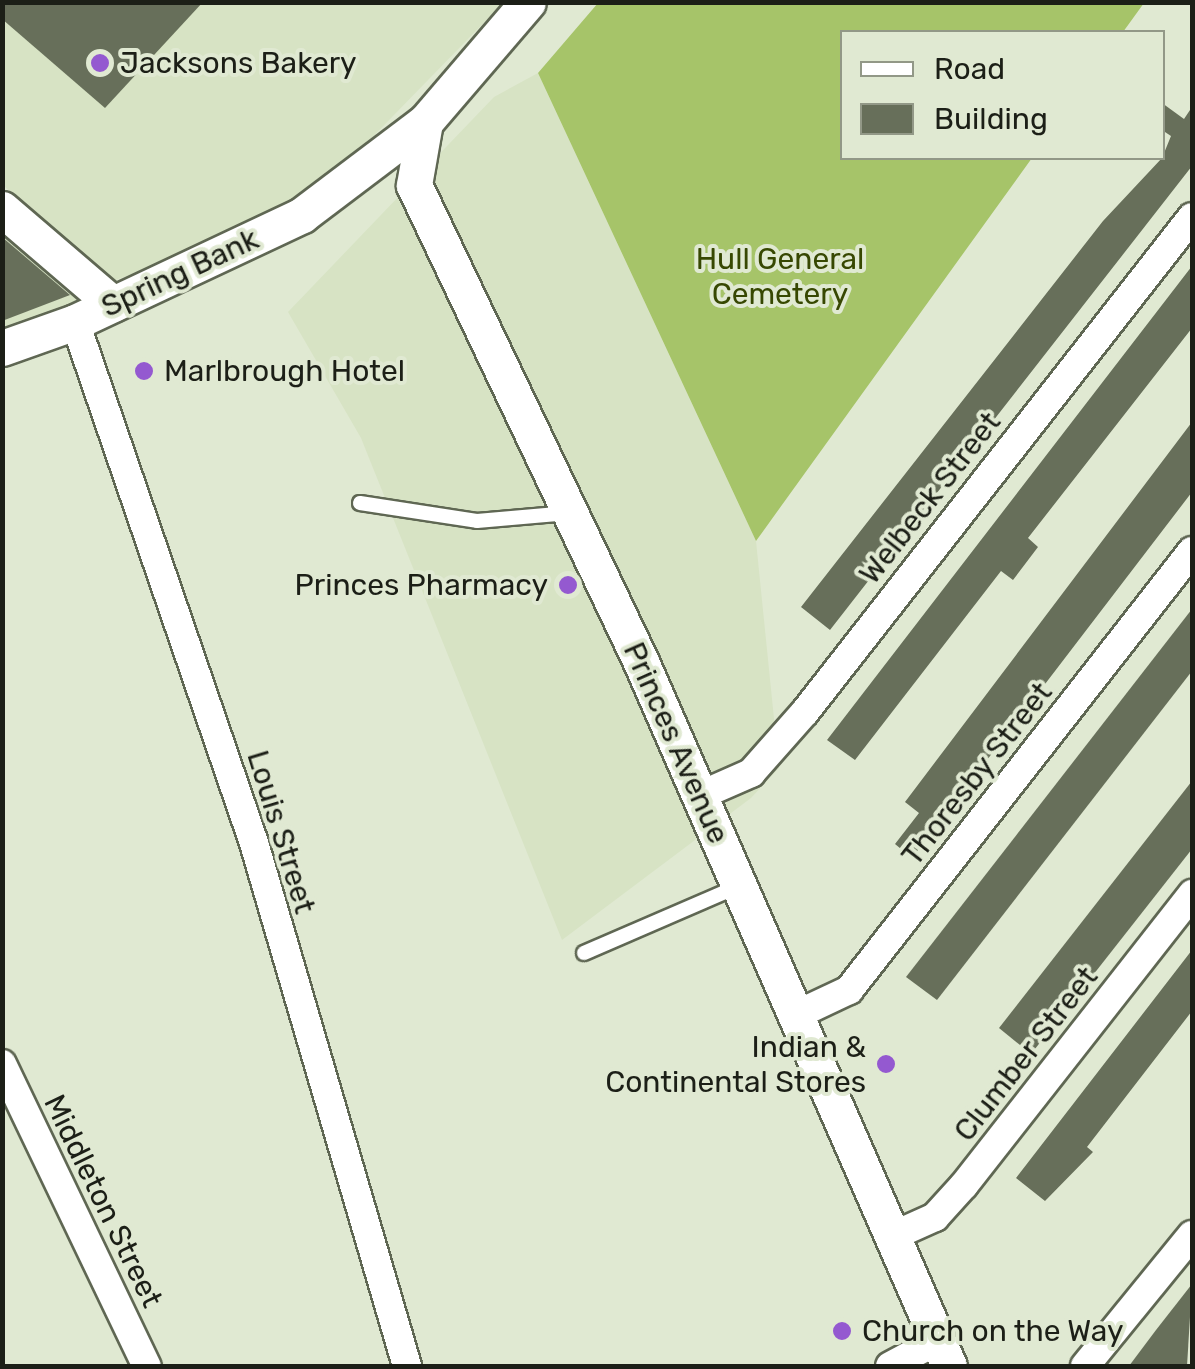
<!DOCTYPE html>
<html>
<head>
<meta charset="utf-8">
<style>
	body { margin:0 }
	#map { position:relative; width:1195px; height:1369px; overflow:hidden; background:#e0e9d2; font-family:Rubik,sans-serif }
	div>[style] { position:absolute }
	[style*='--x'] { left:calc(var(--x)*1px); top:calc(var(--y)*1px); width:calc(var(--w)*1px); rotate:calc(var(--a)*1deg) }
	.built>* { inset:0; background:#d7e3c4 }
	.forest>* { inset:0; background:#a6c469 }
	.building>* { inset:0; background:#676f5a }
	.roads { filter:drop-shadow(2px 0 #5f6753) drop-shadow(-2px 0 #5f6753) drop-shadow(0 2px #5f6753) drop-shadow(0 -2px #5f6753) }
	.service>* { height:14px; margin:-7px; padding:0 7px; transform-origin:7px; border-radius:7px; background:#fff }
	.minor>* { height:28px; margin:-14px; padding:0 14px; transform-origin:14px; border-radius:14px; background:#fff }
	.tertiary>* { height:35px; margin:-17.5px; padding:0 17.5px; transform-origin:17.5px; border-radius:17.5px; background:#fff }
	.dots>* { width:28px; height:28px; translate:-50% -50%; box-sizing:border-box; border:5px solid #e0e9d2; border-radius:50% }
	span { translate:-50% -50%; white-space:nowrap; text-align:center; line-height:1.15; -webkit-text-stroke:8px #e0e9d2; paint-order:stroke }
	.poi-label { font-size:30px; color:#1c1f17 }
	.left { translate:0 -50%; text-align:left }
	.right { translate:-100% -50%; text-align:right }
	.park-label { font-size:30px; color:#374802 }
	.street-label { font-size:30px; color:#1c1f17 }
	.frame { position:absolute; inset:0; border:5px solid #1c1f17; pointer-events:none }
	.legend { position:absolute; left:840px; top:30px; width:325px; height:130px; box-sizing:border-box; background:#e0e9d2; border:2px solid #929887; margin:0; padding:12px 18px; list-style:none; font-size:30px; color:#1c1f17 }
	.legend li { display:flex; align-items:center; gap:20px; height:50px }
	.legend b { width:50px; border:2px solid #929887 }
</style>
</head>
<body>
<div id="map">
	<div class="built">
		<div style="clip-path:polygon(2px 3px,503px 3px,320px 191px,255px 230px,107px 283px,3px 185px)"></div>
		<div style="clip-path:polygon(538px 73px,756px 541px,779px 768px,751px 798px,562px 940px,361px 438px,288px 312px,494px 97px)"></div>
		<div style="clip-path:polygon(2px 221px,81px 291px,74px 305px,2px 334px)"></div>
	</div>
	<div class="forest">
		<div style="clip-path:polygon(598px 3px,1144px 3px,1123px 32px,842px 32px,842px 158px,1032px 158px,756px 541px,538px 73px)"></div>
	</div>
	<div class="building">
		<div style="clip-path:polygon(2px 2px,203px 2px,105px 108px,2px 19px)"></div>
		<div style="clip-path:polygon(1162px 103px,1184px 119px,1192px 107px,1192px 166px,830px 630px,801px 607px,1103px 221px,1162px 158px,1171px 136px,1162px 130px)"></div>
		<div style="clip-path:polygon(2px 237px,70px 295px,2px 321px)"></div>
		<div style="clip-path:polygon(1192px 266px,1192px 328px,1028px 538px,1038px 547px,1013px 580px,1001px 571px,855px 760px,827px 740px)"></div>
		<div style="clip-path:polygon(1192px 422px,1192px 492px,912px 858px,895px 844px,919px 813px,905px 802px)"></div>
		<div style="clip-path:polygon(1192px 609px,1192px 671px,937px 1000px,906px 977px)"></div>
		<div style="clip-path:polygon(1192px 781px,1192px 849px,1031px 1054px,999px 1028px)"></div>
		<div style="clip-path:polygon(1192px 950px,1192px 1011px,1087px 1147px,1093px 1152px,1045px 1201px,1016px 1178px)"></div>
		<div style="clip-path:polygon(1192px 1284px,1187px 1366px,1129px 1366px,1156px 1330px)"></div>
	</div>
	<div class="roads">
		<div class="service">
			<div style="--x:360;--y:503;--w:118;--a:8.7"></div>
			<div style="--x:477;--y:521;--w:92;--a:-5"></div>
			<div style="--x:584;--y:953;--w:169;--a:-23.4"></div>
		</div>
		<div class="minor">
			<div style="--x:75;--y:322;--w:551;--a:71.04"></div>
			<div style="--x:254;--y:843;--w:545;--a:73.69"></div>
			<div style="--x:701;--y:795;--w:55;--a:-23.7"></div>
			<div style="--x:751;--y:773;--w:81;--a:-48.5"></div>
			<div style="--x:805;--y:712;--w:628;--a:-51.98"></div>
			<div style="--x:796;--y:1015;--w:59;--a:-25.3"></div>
			<div style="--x:849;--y:990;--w:557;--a:-52"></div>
			<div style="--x:2;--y:1064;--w:335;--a:64.4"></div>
			<div style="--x:895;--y:1235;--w:44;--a:-24.2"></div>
			<div style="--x:935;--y:1217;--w:43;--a:-47.8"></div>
			<div style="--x:964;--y:1185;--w:370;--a:-51.9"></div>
			<div style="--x:890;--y:1366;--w:55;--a:-28"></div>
			<div style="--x:1085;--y:1366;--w:169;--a:-50.8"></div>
		</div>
		<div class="tertiary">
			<div style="--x:425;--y:122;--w:64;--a:99.9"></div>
			<div style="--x:414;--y:185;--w:528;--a:64.55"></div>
			<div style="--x:641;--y:662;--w:768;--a:66.37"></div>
			<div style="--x:2;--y:209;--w:146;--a:40.6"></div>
			<div style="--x:2;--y:348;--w:77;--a:-19.6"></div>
			<div style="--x:75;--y:322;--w:251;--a:-25.2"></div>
			<div style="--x:302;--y:215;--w:154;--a:-37.1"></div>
			<div style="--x:425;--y:122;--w:158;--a:-49.4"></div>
		</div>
	</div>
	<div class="dots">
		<div style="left:100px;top:63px;background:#9459d0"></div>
		<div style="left:144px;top:371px;background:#9459d0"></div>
		<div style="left:568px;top:585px;background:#9459d0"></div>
		<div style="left:886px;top:1064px;background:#9459d0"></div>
		<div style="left:842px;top:1331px;background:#9459d0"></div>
	</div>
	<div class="poi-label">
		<span class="left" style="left:120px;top:63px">Jacksons Bakery</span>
		<span class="left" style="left:164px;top:371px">Marlbrough Hotel</span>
		<span class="right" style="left:548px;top:585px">Princes Pharmacy</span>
		<span class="right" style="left:866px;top:1064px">Indian &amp;<br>Continental Stores</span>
		<span class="left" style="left:862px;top:1331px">Church on the Way</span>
	</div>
	<div class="park-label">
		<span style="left:780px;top:276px">Hull General<br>Cemetery</span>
	</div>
	<div class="street-label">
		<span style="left:180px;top:273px;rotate:-25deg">Spring Bank</span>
		<span style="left:930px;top:498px;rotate:-52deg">Welbeck Street</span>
		<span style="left:676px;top:743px;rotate:66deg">Princes Avenue</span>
		<span style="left:977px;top:774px;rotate:-52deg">Thoresby Street</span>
		<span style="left:281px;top:832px;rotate:73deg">Louis Street</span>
		<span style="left:1026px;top:1054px;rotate:-52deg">Clumber Street</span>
		<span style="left:103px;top:1201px;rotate:64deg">Middleton Street</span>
	</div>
	<div class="frame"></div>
	<ul class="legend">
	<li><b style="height:12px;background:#fff"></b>Road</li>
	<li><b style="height:28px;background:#676f5a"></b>Building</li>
	</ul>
</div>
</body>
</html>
